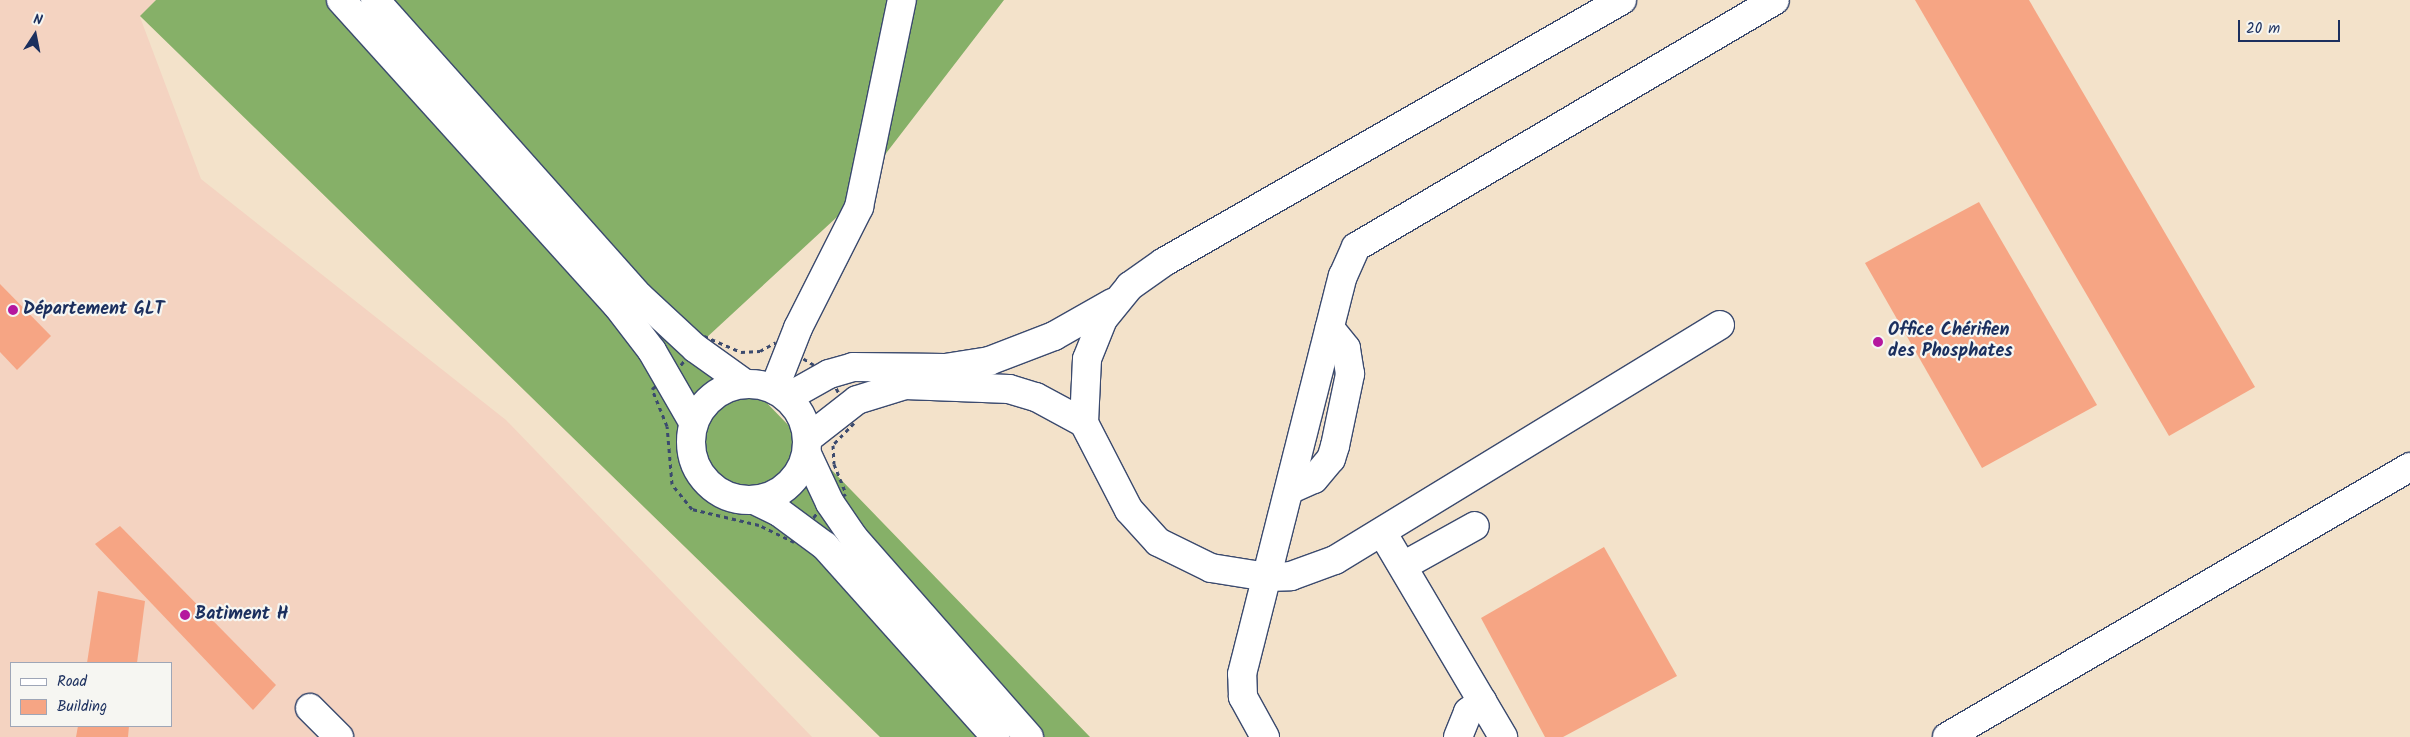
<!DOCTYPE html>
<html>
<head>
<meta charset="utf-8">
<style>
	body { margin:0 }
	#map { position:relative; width:2410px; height:737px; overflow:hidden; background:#f3e2ca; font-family:Kalam,sans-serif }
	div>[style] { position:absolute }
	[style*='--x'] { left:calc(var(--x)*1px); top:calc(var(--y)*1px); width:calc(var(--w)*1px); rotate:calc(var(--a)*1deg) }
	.built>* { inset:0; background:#f4d3c1 }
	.forest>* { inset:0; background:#86b068 }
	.building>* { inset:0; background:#f6a584 }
	.path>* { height:3px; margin-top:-1.5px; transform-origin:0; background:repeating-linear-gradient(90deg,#3b4a6e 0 4px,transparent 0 8px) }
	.roads { filter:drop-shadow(1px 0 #3b4a6e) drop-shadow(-1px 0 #3b4a6e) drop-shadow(0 1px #3b4a6e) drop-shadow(0 -1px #3b4a6e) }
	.minor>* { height:28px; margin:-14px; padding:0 14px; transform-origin:14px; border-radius:14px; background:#fff }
	.minor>.ring { margin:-14px; padding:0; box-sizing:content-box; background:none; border:28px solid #fff; border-radius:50% }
	.dots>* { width:14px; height:14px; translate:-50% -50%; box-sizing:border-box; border:2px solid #f6f6f2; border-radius:50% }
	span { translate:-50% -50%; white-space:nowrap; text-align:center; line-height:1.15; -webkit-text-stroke:4.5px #f6f6f2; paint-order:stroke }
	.poi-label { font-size:18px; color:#1b2f5e; font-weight:700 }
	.left { translate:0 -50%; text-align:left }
	.legend { position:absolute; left:10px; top:662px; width:162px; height:65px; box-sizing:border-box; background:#f6f6f2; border:1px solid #9ea6b7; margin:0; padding:6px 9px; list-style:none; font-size:15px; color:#1b2f5e }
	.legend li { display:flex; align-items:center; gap:10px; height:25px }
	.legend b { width:25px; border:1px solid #9ea6b7 }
	.north { position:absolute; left:10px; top:10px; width:50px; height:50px; -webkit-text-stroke:4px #f6f6f2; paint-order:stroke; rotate:11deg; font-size:14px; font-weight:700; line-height:20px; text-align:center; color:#1b2f5e }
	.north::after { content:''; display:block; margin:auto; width:18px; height:22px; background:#1b2f5e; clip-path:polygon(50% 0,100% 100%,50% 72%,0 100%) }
	.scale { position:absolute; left:2238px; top:20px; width:102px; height:22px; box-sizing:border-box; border:2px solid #1b2f5e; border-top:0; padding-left:6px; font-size:15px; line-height:18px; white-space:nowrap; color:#1b2f5e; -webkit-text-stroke:4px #f6f6f2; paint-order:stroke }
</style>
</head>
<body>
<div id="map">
	<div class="built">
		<div style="clip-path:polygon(evenodd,0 0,156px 0,140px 17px,201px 179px,506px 420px,812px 737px,0 737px,0 0,11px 663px,171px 663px,171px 726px,11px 726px,11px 663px)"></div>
	</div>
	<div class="forest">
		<div style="clip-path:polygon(156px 0,1004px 0,837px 217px,705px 339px,1090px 737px,880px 737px,140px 16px)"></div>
	</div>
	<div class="building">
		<div style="clip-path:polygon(1915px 0,2029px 0,2255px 387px,2169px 436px)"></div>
		<div style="clip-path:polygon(1979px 202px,2097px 405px,1982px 468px,1865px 263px)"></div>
		<div style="clip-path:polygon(0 284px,51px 336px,17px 370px,0 352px)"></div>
		<div style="clip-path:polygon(120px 526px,276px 685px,253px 710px,95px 544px)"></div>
		<div style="clip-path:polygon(1604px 547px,1677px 676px,1563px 737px,1545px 737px,1481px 618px)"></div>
		<div style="clip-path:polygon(98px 591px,145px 601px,137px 663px,87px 663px)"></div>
		<div style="clip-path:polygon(78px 726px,129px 726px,128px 737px,76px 737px)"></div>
	</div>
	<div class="path">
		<div style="--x:704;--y:336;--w:40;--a:23.4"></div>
		<div style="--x:741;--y:352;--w:19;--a:-3"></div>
		<div style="--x:760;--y:351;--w:18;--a:-29"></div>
		<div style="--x:776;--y:342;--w:62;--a:31.1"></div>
		<div style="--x:829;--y:374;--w:55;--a:63"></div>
		<div style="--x:854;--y:423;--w:30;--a:134"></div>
		<div style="--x:833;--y:445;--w:19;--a:87"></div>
		<div style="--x:834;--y:464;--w:32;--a:68"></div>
		<div style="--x:846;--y:494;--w:29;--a:151"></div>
		<div style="--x:821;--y:508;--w:43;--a:128.5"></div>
		<div style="--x:794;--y:542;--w:39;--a:-154"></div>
		<div style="--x:759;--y:525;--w:69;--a:-166.6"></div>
		<div style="--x:692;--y:509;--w:32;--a:-129"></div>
		<div style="--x:672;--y:484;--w:58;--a:-94.9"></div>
		<div style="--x:667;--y:426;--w:40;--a:-112"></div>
		<div style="--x:652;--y:389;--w:30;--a:-37"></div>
		<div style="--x:676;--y:371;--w:45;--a:-51.3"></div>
	</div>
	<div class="roads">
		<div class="minor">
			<div style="--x:341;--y:0;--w:410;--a:47.9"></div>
			<div style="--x:616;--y:304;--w:59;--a:52.5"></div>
			<div style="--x:652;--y:351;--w:82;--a:60"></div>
			<div style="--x:375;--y:0;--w:398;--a:48.3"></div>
			<div style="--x:640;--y:297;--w:75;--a:42.8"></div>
			<div style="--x:695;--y:348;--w:60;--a:35.5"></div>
			<div style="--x:1622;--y:0;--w:528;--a:150.23"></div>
			<div style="--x:1164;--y:262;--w:42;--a:144.8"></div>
			<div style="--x:1130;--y:286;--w:43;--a:129.3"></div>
			<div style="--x:1103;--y:319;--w:43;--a:111.8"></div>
			<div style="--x:1087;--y:359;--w:64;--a:92.7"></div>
			<div style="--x:1084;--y:423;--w:98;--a:62.7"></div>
			<div style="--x:1129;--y:510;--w:43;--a:47.8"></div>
			<div style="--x:1158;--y:542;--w:59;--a:26.1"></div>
			<div style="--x:1211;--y:568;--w:57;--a:9.1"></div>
			<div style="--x:1267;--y:577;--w:24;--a:-2"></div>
			<div style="--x:1291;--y:576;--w:47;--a:-20"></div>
			<div style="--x:1335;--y:560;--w:451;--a:-31.4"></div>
			<div class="ring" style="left:691px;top:384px;width:88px;height:88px"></div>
			<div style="--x:774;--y:389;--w:66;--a:-68.5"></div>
			<div style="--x:798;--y:328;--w:136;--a:-63.2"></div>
			<div style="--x:859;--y:207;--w:211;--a:-78.3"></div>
			<div style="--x:788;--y:397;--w:47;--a:-29.3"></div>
			<div style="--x:829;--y:374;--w:25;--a:-16"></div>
			<div style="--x:853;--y:367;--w:92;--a:0.6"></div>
			<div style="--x:945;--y:368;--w:45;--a:-9"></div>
			<div style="--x:989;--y:361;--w:70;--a:-21"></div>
			<div style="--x:1054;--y:336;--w:67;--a:-29.6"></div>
			<div style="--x:807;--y:439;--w:63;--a:-38"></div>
			<div style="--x:857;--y:400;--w:50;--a:-17.4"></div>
			<div style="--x:905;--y:385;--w:104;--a:2.2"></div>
			<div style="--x:1009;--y:389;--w:28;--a:17"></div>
			<div style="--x:1036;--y:397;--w:55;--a:28.4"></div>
			<div style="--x:807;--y:454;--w:54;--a:64.9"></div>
			<div style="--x:830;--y:503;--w:42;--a:55.6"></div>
			<div style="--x:854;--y:538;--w:265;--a:48.7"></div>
			<div style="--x:1289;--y:490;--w:27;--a:-24"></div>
			<div style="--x:1314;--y:479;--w:26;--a:-50"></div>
			<div style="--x:1331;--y:459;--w:14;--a:-73"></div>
			<div style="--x:1335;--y:446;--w:74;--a:-78.2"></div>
			<div style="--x:1350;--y:374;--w:26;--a:-99"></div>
			<div style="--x:1346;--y:348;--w:26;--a:-129"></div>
			<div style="--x:754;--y:500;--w:28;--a:26"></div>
			<div style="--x:779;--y:512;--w:57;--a:36.5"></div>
			<div style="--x:825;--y:546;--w:256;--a:48.2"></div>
			<div style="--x:1382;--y:532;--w:238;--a:59.4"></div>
			<div style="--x:1403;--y:566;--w:82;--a:-29.1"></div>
			<div style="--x:310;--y:708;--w:41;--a:45"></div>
			<div style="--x:1265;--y:737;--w:46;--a:-118.8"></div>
			<div style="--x:1243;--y:697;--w:23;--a:-92"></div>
			<div style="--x:1242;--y:674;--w:411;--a:-75.8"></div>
			<div style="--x:1343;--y:276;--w:32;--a:-66"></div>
			<div style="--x:1356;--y:247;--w:486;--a:-30.5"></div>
			<div style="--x:1458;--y:737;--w:27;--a:-68"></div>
			<div style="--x:1468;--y:712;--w:18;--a:-38"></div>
			<div style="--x:1947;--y:737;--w:536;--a:-30.25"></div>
		</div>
	</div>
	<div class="dots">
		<div style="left:13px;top:310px;background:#b5179e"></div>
		<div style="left:1878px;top:342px;background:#b5179e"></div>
		<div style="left:185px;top:615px;background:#b5179e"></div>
	</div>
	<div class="poi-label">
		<span class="left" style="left:23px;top:310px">Département GLT</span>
		<span class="left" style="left:1888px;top:342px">Office Chérifien<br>des Phosphates</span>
		<span class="left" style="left:195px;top:615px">Batiment H</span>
	</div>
	<ul class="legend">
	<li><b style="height:6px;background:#fff"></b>Road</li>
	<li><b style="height:14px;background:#f6a584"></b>Building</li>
	</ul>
	<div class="north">N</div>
	<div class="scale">20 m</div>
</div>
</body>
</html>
